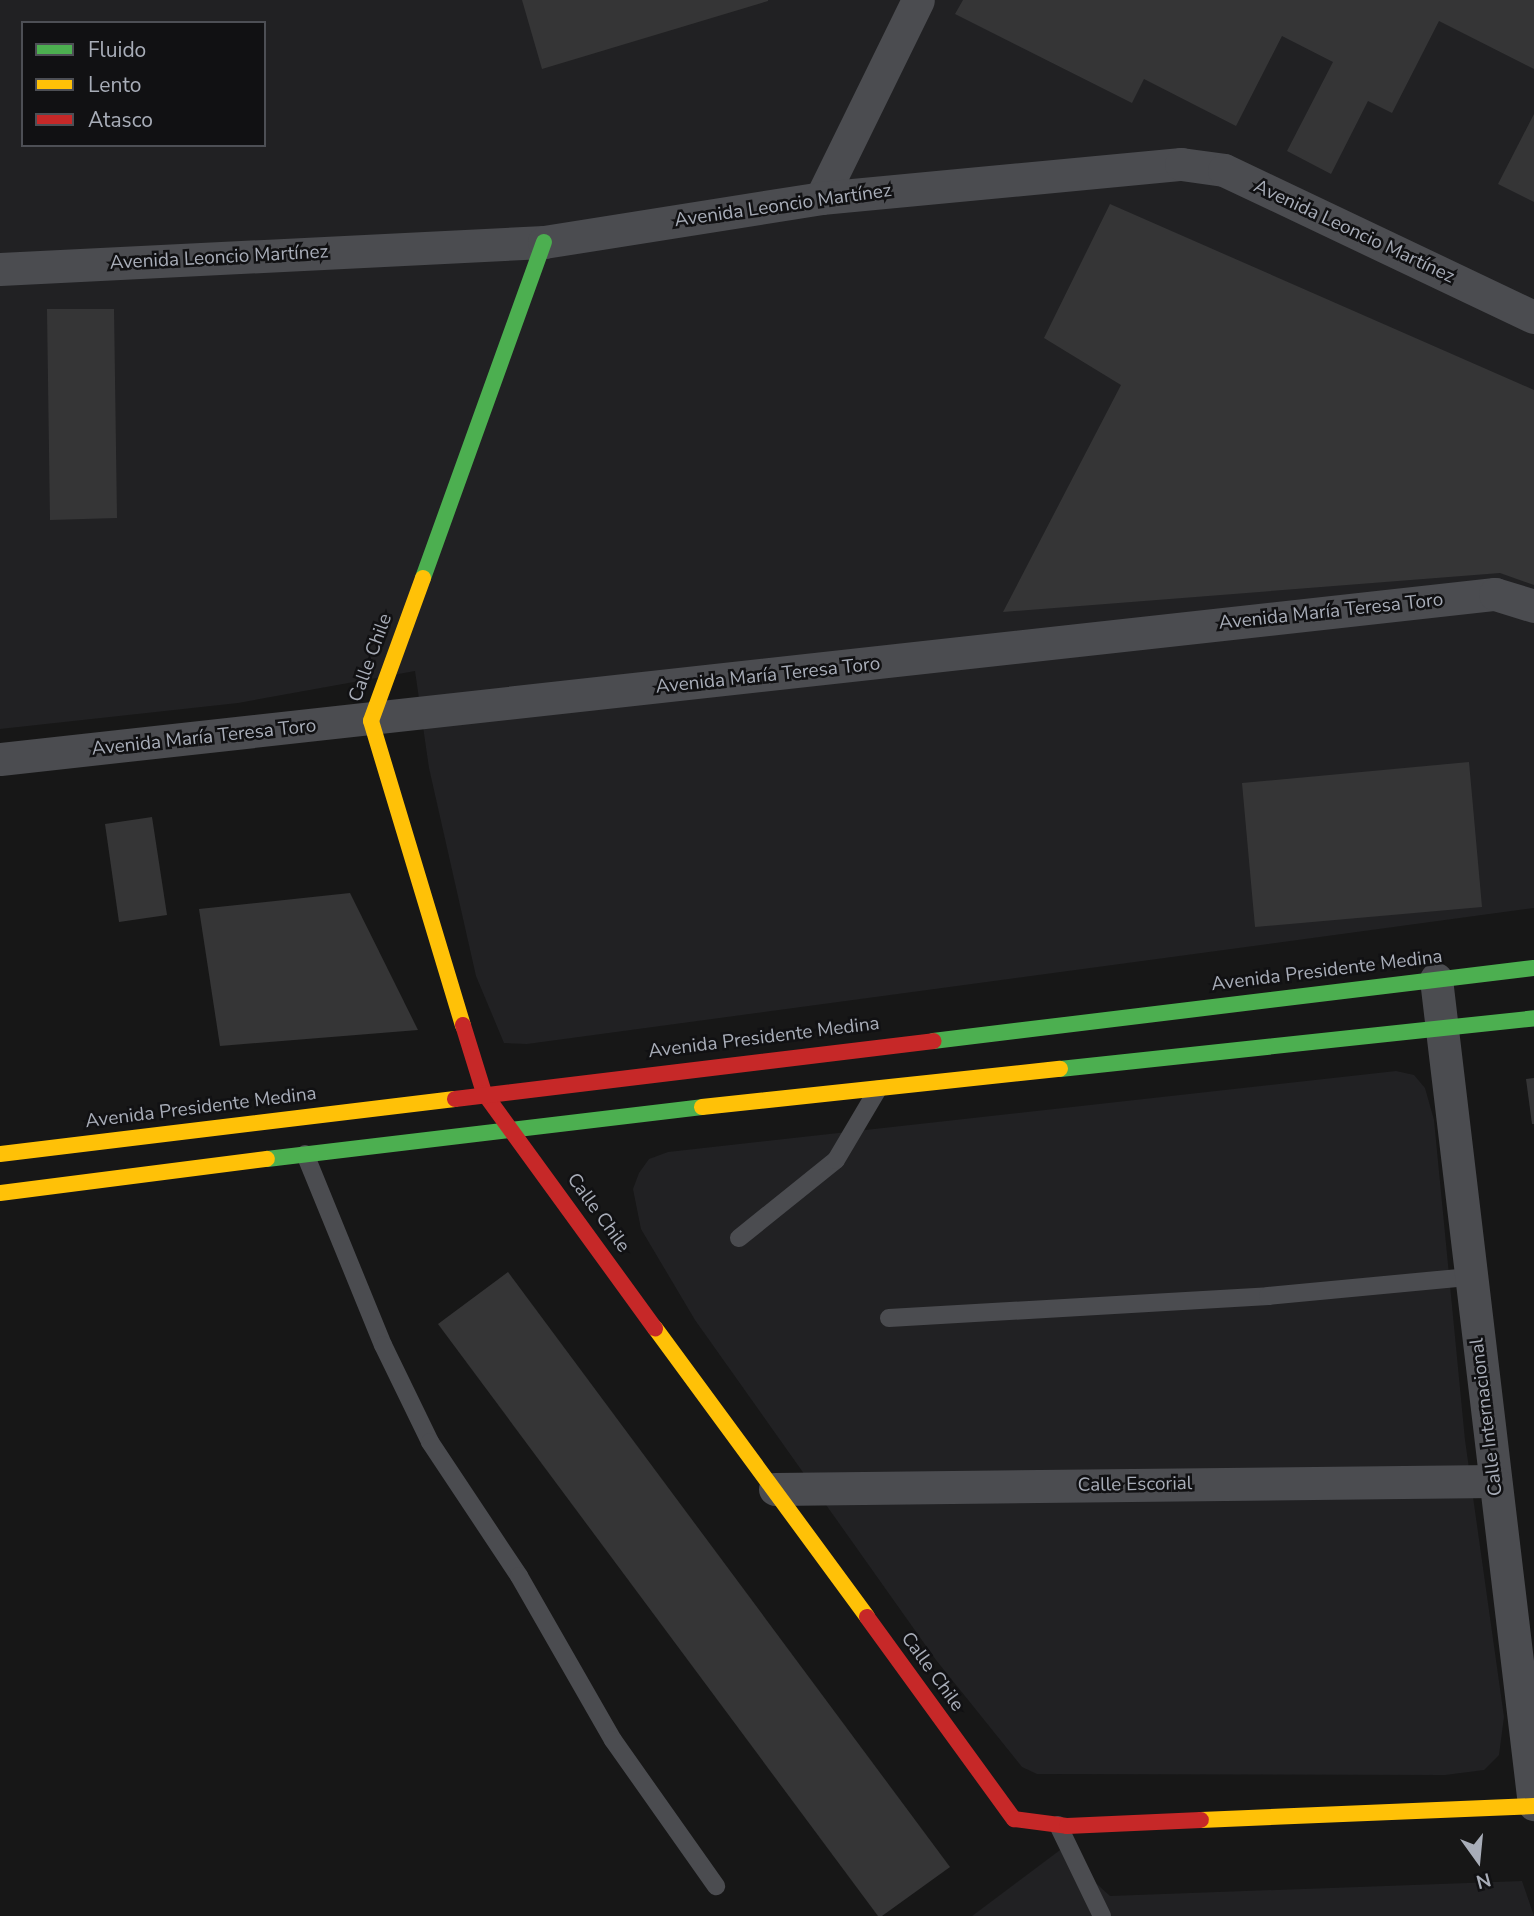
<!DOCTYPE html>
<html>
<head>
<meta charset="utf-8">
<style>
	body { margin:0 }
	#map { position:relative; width:1534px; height:1916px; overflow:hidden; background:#171717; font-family:"Nunito Sans",sans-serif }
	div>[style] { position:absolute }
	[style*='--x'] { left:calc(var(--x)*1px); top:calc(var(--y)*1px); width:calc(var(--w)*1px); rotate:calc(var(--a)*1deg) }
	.built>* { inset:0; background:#212123 }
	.building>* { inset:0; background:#353536 }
	.lane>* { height:18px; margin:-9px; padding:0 9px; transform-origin:9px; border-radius:9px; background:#4b4c50 }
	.street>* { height:33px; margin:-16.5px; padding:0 16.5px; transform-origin:16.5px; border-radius:16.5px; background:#4b4c50 }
	.fast>* { height:16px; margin:-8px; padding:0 8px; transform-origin:8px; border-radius:8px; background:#4caf50 }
	.slow>* { height:16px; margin:-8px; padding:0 8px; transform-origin:8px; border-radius:8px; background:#ffc107 }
	.jam>* { height:16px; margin:-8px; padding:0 8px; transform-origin:8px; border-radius:8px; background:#c62828 }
	span { translate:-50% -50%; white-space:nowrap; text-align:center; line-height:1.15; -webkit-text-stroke:5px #111113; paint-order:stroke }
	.street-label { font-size:19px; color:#a8adb8 }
	.legend { position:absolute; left:21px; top:21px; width:245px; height:126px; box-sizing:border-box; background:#111113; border:2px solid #4d4f55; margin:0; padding:9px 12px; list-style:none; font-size:21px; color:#a8adb8 }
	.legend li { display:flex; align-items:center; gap:14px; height:35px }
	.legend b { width:35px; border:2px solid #4d4f55 }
	.north { position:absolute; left:1443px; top:1825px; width:70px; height:70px; -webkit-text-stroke:5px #111113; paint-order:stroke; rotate:165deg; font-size:19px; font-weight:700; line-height:28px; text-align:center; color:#a8adb8 }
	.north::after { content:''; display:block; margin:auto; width:24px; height:32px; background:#a8adb8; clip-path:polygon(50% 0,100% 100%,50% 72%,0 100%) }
</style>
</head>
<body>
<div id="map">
	<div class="built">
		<div style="clip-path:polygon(evenodd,0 0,1534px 0,1534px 908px,527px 1044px,504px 1043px,476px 976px,429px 768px,415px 671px,238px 703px,0 729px,0 0,23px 23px,264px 23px,264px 145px,23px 145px,23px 23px)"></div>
		<div style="clip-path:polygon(1396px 1071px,1414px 1075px,1425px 1088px,1434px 1120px,1465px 1440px,1504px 1717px,1499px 1755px,1484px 1770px,1445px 1775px,1037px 1774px,1022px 1767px,936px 1660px,695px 1320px,641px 1229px,633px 1189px,639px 1173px,649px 1159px,668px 1152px)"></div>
		<div style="clip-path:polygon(1060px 1850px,1110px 1896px,1522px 1881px,1534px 1916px,972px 1916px)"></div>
	</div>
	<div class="building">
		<div style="clip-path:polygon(522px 0,768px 0,768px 1px,542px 69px)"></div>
		<div style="clip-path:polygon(963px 0,1534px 0,1534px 69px,1439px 21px,1392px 113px,1368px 101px,1331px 174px,1287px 151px,1333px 62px,1282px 36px,1236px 126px,1144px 79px,1132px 103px,955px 14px)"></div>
		<div style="clip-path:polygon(1534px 114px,1534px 202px,1498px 184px)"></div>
		<div style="clip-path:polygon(1110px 204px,1534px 390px,1534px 585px,1500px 573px,1003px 612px,1121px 385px,1044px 338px)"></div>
		<div style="clip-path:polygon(47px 309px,114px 309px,117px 518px,50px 520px)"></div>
		<div style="clip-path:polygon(1469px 762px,1482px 907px,1255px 927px,1242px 783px)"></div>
		<div style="clip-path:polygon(152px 817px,167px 915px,119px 922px,105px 824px)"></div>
		<div style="clip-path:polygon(350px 893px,418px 1030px,220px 1046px,199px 909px)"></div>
		<div style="clip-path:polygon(1534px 1078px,1534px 1124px,1532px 1124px,1526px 1079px)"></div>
		<div style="clip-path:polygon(508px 1272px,950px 1867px,882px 1916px,878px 1916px,438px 1324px)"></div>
	</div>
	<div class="lane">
		<div style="--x:305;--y:1154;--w:206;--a:67.8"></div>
		<div style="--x:383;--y:1345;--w:108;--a:64.1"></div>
		<div style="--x:430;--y:1442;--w:161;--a:56.4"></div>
		<div style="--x:519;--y:1576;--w:189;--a:60.2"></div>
		<div style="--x:613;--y:1740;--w:179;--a:54.8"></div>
		<div style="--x:739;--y:1238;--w:124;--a:-38.8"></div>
		<div style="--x:836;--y:1160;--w:82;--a:-59.4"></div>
		<div style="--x:889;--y:1318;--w:380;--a:-3.3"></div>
		<div style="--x:1268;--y:1296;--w:203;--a:-5.4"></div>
		<div style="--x:1058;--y:1825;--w:101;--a:64.2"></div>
	</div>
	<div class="street">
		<div style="--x:821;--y:198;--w:220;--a:-63.9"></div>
		<div style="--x:0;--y:269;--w:545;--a:-2.84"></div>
		<div style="--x:544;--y:242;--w:280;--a:-9"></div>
		<div style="--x:821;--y:198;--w:362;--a:-5.4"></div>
		<div style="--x:1181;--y:164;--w:43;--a:7.9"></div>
		<div style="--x:1224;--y:170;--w:343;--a:25.4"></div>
		<div style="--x:0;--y:759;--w:1504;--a:-6.3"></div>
		<div style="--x:1495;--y:594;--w:41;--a:17.1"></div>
		<div style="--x:1436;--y:979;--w:831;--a:83.23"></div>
		<div style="--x:775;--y:1489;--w:719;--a:-0.64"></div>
	</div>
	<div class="fast">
		<div style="--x:423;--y:578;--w:357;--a:-70.2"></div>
		<div style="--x:933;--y:1041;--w:605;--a:-6.93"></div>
		<div style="--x:1060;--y:1069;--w:477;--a:-6.1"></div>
		<div style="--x:267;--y:1159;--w:438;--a:-6.8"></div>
	</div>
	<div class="slow">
		<div style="--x:423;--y:578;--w:152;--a:110"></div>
		<div style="--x:371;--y:721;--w:318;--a:73.2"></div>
		<div style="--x:702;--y:1107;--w:360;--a:-6.1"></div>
		<div style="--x:0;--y:1154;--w:458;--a:-6.9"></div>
		<div style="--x:0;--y:1193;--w:269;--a:-7.3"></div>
		<div style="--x:655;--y:1328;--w:358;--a:53.7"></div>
		<div style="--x:1201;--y:1820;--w:333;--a:-2.4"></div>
	</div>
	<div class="jam">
		<div style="--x:463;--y:1025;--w:71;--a:72.8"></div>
		<div style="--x:484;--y:1093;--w:291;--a:54"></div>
		<div style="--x:455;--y:1099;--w:482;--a:-6.9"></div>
		<div style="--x:867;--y:1617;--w:250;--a:54"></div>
		<div style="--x:1014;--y:1819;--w:53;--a:7.5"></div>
		<div style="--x:1067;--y:1826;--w:134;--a:-2.6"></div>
	</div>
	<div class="street-label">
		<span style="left:783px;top:206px;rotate:-8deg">Avenida Leoncio Martínez</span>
		<span style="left:1354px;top:232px;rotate:25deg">Avenida Leoncio Martínez</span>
		<span style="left:219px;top:258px;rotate:-3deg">Avenida Leoncio Martínez</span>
		<span style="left:1331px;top:612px;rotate:-6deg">Avenida María Teresa Toro</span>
		<span style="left:371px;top:658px;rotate:-70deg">Calle Chile</span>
		<span style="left:768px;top:676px;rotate:-6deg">Avenida María Teresa Toro</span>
		<span style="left:204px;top:738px;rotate:-6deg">Avenida María Teresa Toro</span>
		<span style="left:1327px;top:971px;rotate:-7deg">Avenida Presidente Medina</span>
		<span style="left:764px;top:1038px;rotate:-7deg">Avenida Presidente Medina</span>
		<span style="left:201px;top:1108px;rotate:-7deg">Avenida Presidente Medina</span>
		<span style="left:598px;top:1213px;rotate:54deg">Calle Chile</span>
		<span style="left:1487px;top:1417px;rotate:-97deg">Calle Internacional</span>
		<span style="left:1135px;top:1485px;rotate:-1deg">Calle Escorial</span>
		<span style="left:932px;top:1672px;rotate:54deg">Calle Chile</span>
	</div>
	<ul class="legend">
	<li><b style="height:9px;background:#4caf50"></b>Fluido</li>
	<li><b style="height:9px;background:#ffc107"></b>Lento</li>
	<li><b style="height:9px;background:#c62828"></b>Atasco</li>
	</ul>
	<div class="north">N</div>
</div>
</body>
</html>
